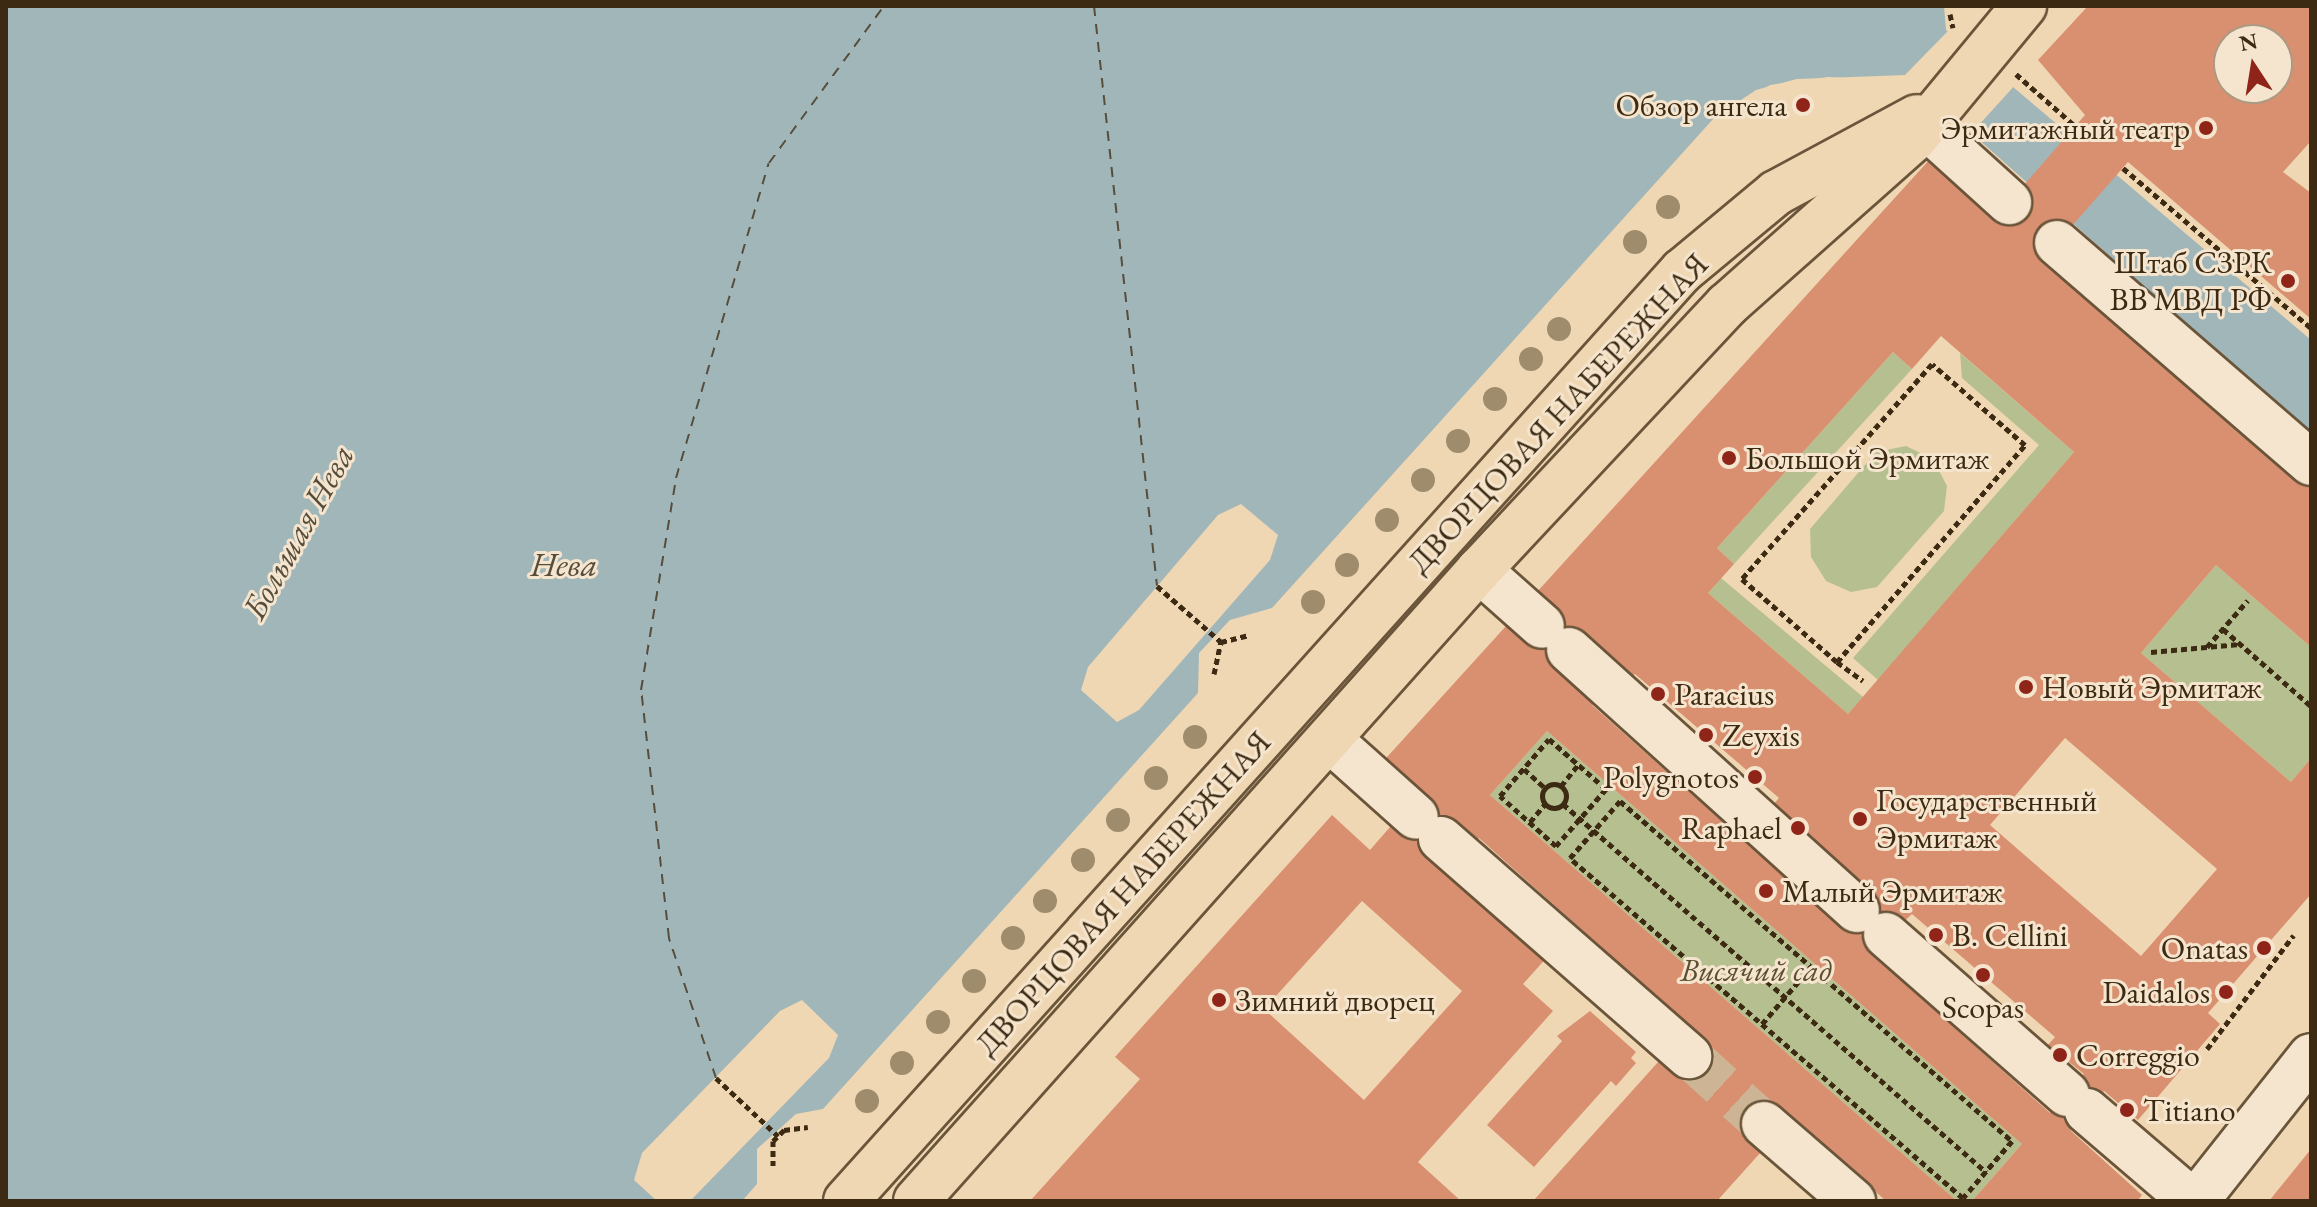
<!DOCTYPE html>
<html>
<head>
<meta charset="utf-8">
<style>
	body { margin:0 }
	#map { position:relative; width:2317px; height:1207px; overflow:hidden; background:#f0d7b4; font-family:"EB Garamond",serif }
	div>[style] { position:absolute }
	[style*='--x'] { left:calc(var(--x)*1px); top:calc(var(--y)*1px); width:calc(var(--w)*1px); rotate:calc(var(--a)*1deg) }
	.green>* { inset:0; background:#b6bf8f }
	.water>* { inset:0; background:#a1b6b9 }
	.pier>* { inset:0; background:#f0d7b4 }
	.ferry>* { height:2px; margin-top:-1px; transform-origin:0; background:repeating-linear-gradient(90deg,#564d3c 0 10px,transparent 0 18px) }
	.building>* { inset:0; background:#d99070 }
	.minor-tunnel>* { height:44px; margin-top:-22px; transform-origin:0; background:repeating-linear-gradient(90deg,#ccb494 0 44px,transparent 0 66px) }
	.path>* { height:5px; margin-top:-2.5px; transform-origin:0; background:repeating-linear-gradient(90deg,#3d2a12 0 6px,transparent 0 10px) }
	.path>.ring { margin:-2.5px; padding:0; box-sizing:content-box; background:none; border:5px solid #3d2a12; border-radius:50% }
	.roads { filter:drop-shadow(2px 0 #6a553a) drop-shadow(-2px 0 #6a553a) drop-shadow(0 2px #6a553a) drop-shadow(0 -2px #6a553a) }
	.minor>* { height:44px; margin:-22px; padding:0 22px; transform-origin:22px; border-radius:22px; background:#f5e5ce }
	.major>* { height:44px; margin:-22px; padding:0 22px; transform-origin:22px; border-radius:22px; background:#f0d7b4 }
	.trees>* { width:24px; height:24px; margin:-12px; border-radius:50%; background:#9e8c6c }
	.dots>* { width:22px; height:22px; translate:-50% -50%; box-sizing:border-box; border:4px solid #f5e5ce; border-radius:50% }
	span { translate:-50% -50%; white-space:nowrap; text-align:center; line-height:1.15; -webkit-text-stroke:6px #f5e5ce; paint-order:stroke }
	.poi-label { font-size:32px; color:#3d2a12 }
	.right { translate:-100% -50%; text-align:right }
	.left { translate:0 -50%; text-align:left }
	.street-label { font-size:32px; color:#3d2a12 }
	.park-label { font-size:32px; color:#5b4f31; font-style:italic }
	.water-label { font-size:34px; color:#564d3c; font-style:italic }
	.frame { position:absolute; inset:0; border:8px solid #3d2a12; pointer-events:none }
	.north { position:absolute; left:2213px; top:24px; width:80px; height:80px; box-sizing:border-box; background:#f5e5ce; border:2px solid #ab9a83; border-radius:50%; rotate:348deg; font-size:22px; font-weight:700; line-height:32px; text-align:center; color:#3d2a12 }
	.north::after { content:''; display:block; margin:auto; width:28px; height:36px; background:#8f2418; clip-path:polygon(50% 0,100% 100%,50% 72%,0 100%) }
</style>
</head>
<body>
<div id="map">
	<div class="green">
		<div style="clip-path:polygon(1893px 352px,1912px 369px,1734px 564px,1717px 548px)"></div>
		<div style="clip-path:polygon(1960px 353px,2074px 452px,1878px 680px,1853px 658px,2039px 445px,1962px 378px)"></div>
		<div style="clip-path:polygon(1906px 446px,1933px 459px,1947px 486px,1944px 511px,1877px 587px,1851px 592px,1826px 581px,1811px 557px,1810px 529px,1876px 452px)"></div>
		<div style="clip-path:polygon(2216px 565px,2311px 647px,2311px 758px,2291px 782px,2141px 653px)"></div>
		<div style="clip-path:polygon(1721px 578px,1863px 697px,1848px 714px,1708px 593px)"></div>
		<div style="clip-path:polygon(1547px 731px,2022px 1144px,1972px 1201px,1957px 1201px,1490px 795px)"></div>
	</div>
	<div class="water">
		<div style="clip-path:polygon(6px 6px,1944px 6px,1946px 30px,2311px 340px,2311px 435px,1906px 75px,1797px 79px,1756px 90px,1714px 118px,1272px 608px,1230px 620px,1199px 653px,1198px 693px,823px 1109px,796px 1114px,757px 1149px,757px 1184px,742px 1201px,6px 1201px)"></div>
	</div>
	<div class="pier">
		<div style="clip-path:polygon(1948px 31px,2016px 84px,1968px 137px,1902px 78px)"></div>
		<div style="clip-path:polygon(1828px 77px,1873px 80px,1785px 85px,1714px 118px,1770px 85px)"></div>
		<div style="clip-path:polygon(1241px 504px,1278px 535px,1270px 560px,1139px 710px,1117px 722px,1081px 690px,1088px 667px,1218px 515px)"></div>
		<div style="clip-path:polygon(802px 1000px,838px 1035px,829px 1058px,692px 1199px,657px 1201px,634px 1180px,642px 1153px,780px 1011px)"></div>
	</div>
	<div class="ferry">
		<div style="--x:1094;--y:6;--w:583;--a:83.8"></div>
		<div style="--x:716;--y:1078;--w:148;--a:-108.6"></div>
		<div style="--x:669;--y:938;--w:250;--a:-96.4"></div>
		<div style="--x:641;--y:690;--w:215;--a:-80.6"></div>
		<div style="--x:676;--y:478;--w:328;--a:-73.6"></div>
		<div style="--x:769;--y:163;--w:195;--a:-53.8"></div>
	</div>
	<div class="building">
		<div style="clip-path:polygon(evenodd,2088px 6px,2311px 6px,2311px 141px,2283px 172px,2311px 193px,2311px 319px,2128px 162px,2044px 258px,2311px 488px,2311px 647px,2216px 565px,2141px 653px,2291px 782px,2311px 758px,2311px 894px,2208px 1013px,2220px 1024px,2138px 1120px,2104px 1091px,2070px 1130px,2142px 1195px,2137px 1201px,1972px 1201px,2022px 1144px,1547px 731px,1490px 795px,1957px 1201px,1886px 1201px,1780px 1107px,1749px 1141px,1761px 1152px,1717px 1201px,1533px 1201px,1659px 1061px,1674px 1074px,1705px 1040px,1479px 838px,1470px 849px,1549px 955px,1523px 984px,1553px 1011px,1418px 1162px,1461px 1201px,1030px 1201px,1140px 1079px,1115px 1057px,1332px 815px,1370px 850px,1397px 819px,1378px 767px,1931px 158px,1996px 217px,2085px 115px,2038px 60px,2088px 6px,2229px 40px,2277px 40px,2277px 88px,2229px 88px,2229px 40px,2088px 6px,1941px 336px,2074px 452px,1848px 714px,1708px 593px,1734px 564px,1717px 548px,1893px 352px,1912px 369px,1941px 336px,2088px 6px,1635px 674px,1779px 798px,1772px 806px,1873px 893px,1841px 927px,1592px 705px,1635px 674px,2088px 6px,2065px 738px,2217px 869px,2141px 956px,1990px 825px,2065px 738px,2088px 6px,1362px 901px,1462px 991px,1364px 1100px,1264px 1009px,1362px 901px,2088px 6px,1912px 914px,2055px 1037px,2048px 1045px,2084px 1074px,2050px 1113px,1871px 953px,1912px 914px)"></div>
		<div style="clip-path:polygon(1590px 1011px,1636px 1052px,1631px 1058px,1636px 1063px,1616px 1086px,1611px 1081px,1534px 1167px,1487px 1125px,1562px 1041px,1557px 1036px)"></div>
		<div style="clip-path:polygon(2311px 1149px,2311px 1201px,2269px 1201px)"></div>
	</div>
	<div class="minor-tunnel">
		<div style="--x:1689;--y:1056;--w:101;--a:42.2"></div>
	</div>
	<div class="path">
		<div style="--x:1950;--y:14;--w:14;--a:78"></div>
		<div style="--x:2016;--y:74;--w:79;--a:41.4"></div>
		<div style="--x:2123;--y:168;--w:247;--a:40.4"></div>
		<div style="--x:1157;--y:586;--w:85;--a:41.2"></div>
		<div style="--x:2223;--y:629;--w:117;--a:41.2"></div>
		<div style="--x:2207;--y:647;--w:62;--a:-48.9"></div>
		<div style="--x:2151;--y:652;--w:89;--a:-5.1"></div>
		<div style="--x:1837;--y:662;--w:287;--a:-49.1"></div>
		<div style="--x:2025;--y:445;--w:123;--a:-138.9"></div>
		<div style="--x:1932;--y:364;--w:287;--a:131.5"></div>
		<div style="--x:1742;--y:579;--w:126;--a:41.1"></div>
		<div style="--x:1837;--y:662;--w:32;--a:36"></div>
		<div style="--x:1214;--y:674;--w:33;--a:-78"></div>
		<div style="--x:1221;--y:642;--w:29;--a:-14"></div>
		<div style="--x:1549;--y:739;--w:76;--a:41.3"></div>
		<div style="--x:1606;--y:789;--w:76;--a:131.3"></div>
		<div style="--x:1556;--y:846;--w:75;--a:-138.2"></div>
		<div style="--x:1500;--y:796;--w:75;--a:-49.3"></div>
		<div style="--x:1524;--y:769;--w:28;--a:42"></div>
		<div class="ring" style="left:1542px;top:784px;width:19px;height:19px"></div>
		<div style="--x:1561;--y:786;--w:27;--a:-51"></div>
		<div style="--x:1620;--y:801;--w:519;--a:40.94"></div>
		<div style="--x:2012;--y:1141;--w:75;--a:130.7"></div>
		<div style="--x:1963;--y:1198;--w:520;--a:-139.14"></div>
		<div style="--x:1570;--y:858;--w:76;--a:-48.7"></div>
		<div style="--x:1563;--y:804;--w:561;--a:41.02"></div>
		<div style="--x:1530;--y:822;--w:23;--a:-50"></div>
		<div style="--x:1762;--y:1024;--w:75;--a:-49.3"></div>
		<div style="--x:2207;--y:1049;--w:143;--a:-52.7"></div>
		<div style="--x:716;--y:1078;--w:85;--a:43.1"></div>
		<div style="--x:773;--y:1166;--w:25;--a:-90"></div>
		<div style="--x:773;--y:1141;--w:16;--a:-45"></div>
		<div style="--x:784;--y:1130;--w:24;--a:-7"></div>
	</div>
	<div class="roads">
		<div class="minor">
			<div style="--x:1924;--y:125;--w:115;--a:42.2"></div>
			<div style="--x:2057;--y:243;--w:336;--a:40.9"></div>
			<div style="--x:1479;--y:570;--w:84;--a:41.6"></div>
			<div style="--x:1569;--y:650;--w:388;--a:42.1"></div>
			<div style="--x:1330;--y:740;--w:115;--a:41.8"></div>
			<div style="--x:1441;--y:839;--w:330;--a:41.2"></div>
			<div style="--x:1886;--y:935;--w:241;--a:41.3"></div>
			<div style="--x:2087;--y:1111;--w:138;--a:40.6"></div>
			<div style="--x:1764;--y:1124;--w:118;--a:40.9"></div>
			<div style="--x:2196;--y:1201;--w:185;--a:-51.6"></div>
		</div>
		<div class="major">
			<div style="--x:846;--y:1201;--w:1251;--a:-48.05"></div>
			<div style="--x:1682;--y:271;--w:122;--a:-39.7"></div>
			<div style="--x:1776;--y:193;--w:160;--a:-28.3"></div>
			<div style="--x:916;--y:1201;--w:846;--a:-48.26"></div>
			<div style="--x:1479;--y:570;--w:363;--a:-46.9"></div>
			<div style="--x:1727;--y:305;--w:250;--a:-41.6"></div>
			<div style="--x:1914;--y:139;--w:173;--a:-50.4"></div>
		</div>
	</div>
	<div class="trees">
		<div style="left:1668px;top:207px"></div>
		<div style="left:1635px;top:242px"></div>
		<div style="left:1559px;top:329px"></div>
		<div style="left:1531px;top:359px"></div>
		<div style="left:1495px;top:399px"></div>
		<div style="left:1458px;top:441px"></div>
		<div style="left:1423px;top:480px"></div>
		<div style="left:1387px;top:520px"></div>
		<div style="left:1347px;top:565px"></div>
		<div style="left:1313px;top:602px"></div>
		<div style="left:1195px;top:737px"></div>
		<div style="left:1156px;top:778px"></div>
		<div style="left:1118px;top:820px"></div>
		<div style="left:1083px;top:860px"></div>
		<div style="left:1045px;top:901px"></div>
		<div style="left:1013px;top:938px"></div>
		<div style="left:974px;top:981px"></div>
		<div style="left:938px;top:1022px"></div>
		<div style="left:902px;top:1063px"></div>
		<div style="left:867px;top:1101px"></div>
	</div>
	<div class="dots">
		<div style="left:1803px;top:105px;background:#8f2418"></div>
		<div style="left:2206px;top:128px;background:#8f2418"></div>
		<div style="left:2288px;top:281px;background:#8f2418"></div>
		<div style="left:1729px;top:458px;background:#8f2418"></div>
		<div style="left:2026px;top:687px;background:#8f2418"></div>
		<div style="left:1658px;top:694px;background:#8f2418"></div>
		<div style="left:1706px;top:735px;background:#8f2418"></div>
		<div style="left:1755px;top:777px;background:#8f2418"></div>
		<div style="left:1860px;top:819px;background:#8f2418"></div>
		<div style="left:1798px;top:828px;background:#8f2418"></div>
		<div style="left:1766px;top:891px;background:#8f2418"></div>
		<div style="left:1936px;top:935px;background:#8f2418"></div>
		<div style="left:2264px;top:948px;background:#8f2418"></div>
		<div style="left:1983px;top:975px;background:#8f2418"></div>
		<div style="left:2226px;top:992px;background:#8f2418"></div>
		<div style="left:1219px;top:1000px;background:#8f2418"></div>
		<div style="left:2060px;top:1055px;background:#8f2418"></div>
		<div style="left:2127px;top:1110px;background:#8f2418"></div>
	</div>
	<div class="poi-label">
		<span class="right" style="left:1787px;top:105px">Обзор ангела</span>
		<span class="right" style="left:2190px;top:128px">Эрмитажный театр</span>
		<span class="right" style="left:2272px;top:281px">Штаб СЗРК<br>ВВ МВД РФ</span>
		<span class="left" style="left:1745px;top:458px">Большой Эрмитаж</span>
		<span class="left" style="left:2042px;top:687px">Новый Эрмитаж</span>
		<span class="left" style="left:1674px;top:694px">Paracius</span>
		<span class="left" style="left:1722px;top:735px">Zeyxis</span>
		<span class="right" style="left:1739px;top:777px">Polygnotos</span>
		<span class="left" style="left:1876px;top:819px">Государственный<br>Эрмитаж</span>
		<span class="right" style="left:1782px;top:828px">Raphael</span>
		<span class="left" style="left:1782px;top:891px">Малый Эрмитаж</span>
		<span class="left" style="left:1952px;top:935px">B. Cellini</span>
		<span class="right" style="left:2248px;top:948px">Onatas</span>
		<span class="right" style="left:2210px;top:992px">Daidalos</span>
		<span class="left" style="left:1235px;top:1000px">Зимний дворец</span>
		<span style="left:1983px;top:1007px">Scopas</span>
		<span class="left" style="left:2076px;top:1055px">Correggio</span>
		<span class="left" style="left:2143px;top:1110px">Titiano</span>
	</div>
	<div class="street-label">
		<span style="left:1558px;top:413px;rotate:-47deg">ДВОРЦОВАЯ НАБЕРЕЖНАЯ</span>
		<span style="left:1123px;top:893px;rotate:-48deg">ДВОРЦОВАЯ НАБЕРЕЖНАЯ</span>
	</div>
	<div class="park-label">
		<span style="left:1756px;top:970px">Висячий сад</span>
	</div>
	<div class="water-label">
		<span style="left:298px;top:532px;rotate:-61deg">Большая Нева</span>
		<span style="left:564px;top:565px">Нева</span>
	</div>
	<div class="frame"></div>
	<div class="north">N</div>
</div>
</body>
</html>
